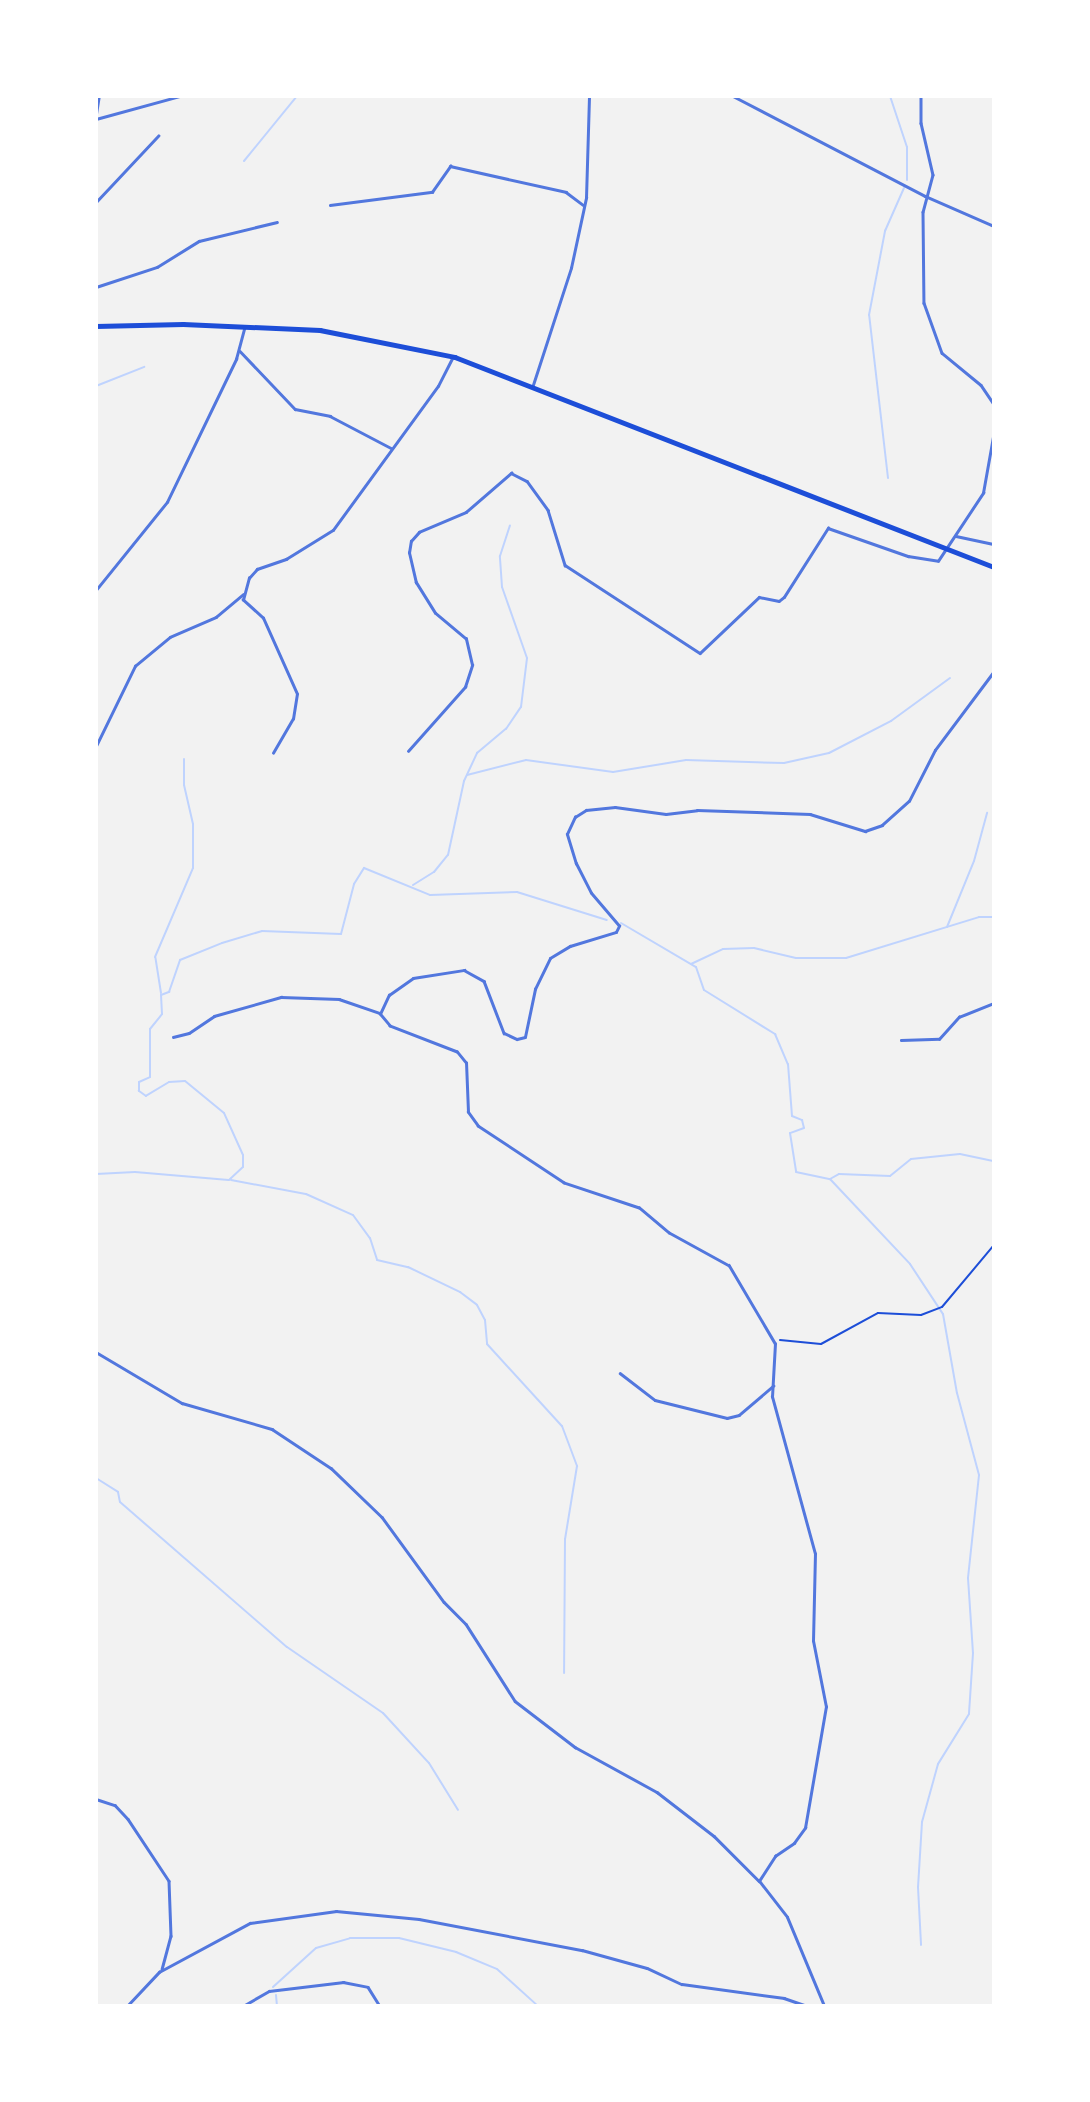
<!DOCTYPE html>
<html>
<head>
<meta charset="utf-8">
<style>
	body { margin:0 }
	#map { position:relative; width:1090px; height:2102px; overflow:hidden; background:#f2f2f2; font-family:Ubuntu,sans-serif }
	div>[style] { position:absolute }
	[style*='--x'] { left:calc(var(--x)*1px); top:calc(var(--y)*1px); width:calc(var(--w)*1px); rotate:calc(var(--a)*1deg) }
	.stream>* { height:2px; margin:-1px; padding:0 1px; transform-origin:1px; border-radius:1px; background:#bfd3fe }
	.path>* { height:2px; margin:-1px; padding:0 1px; transform-origin:1px; border-radius:1px; background:#1d4ed8 }
	.minor>* { height:2.5px; margin:-1.25px; padding:0 1.25px; transform-origin:1.25px; border-radius:1.25px; background:#5277de }
	.secondary>* { height:4.5px; margin:-2.25px; padding:0 2.25px; transform-origin:2.25px; border-radius:2.25px; background:#1d4ed8 }
	span { translate:-50% -50%; white-space:nowrap; text-align:center; line-height:1.15; -webkit-text-stroke:7px #fff; paint-order:stroke }
	.frame { position:absolute; inset:0; border:98px solid #fff; pointer-events:none }
</style>
</head>
<body>
<div id="map">
	<div class="stream">
		<div style="--x:890;--y:96;--w:54;--a:71.6"></div>
		<div style="--x:907;--y:147;--w:33;--a:90"></div>
		<div style="--x:244;--y:161;--w:84;--a:-50.8"></div>
		<div style="--x:96;--y:386;--w:52;--a:-21.6"></div>
		<div style="--x:888;--y:478;--w:164;--a:-96.6"></div>
		<div style="--x:869;--y:315;--w:86;--a:-79.2"></div>
		<div style="--x:885;--y:231;--w:47;--a:-66.2"></div>
		<div style="--x:467;--y:775;--w:61;--a:-14.3"></div>
		<div style="--x:526;--y:760;--w:88;--a:7.9"></div>
		<div style="--x:613;--y:772;--w:74;--a:-9.3"></div>
		<div style="--x:686;--y:760;--w:98;--a:1.8"></div>
		<div style="--x:784;--y:763;--w:46;--a:-12.5"></div>
		<div style="--x:829;--y:753;--w:70;--a:-27.3"></div>
		<div style="--x:891;--y:721;--w:73;--a:-36.1"></div>
		<div style="--x:413;--y:885;--w:25;--a:-32"></div>
		<div style="--x:434;--y:872;--w:22;--a:-51"></div>
		<div style="--x:448;--y:855;--w:76;--a:-77.8"></div>
		<div style="--x:464;--y:781;--w:31;--a:-65"></div>
		<div style="--x:477;--y:753;--w:38;--a:-40"></div>
		<div style="--x:506;--y:729;--w:27;--a:-56"></div>
		<div style="--x:521;--y:707;--w:49;--a:-83"></div>
		<div style="--x:527;--y:658;--w:75;--a:-109.4"></div>
		<div style="--x:502;--y:587;--w:31;--a:-94"></div>
		<div style="--x:500;--y:556;--w:32;--a:-72"></div>
		<div style="--x:621;--y:923;--w:87;--a:30.4"></div>
		<div style="--x:696;--y:967;--w:24;--a:71"></div>
		<div style="--x:704;--y:990;--w:84;--a:31.8"></div>
		<div style="--x:775;--y:1034;--w:33;--a:67"></div>
		<div style="--x:788;--y:1064;--w:52;--a:85.6"></div>
		<div style="--x:792;--y:1116;--w:11;--a:22"></div>
		<div style="--x:802;--y:1120;--w:8;--a:76"></div>
		<div style="--x:804;--y:1128;--w:15;--a:160"></div>
		<div style="--x:790;--y:1133;--w:39;--a:81"></div>
		<div style="--x:796;--y:1172;--w:35;--a:12"></div>
		<div style="--x:830;--y:1179;--w:10;--a:-29"></div>
		<div style="--x:839;--y:1174;--w:51;--a:2.2"></div>
		<div style="--x:890;--y:1176;--w:27;--a:-39"></div>
		<div style="--x:911;--y:1159;--w:49;--a:-5.8"></div>
		<div style="--x:960;--y:1154;--w:35;--a:12"></div>
		<div style="--x:947;--y:927;--w:71;--a:-67.8"></div>
		<div style="--x:974;--y:861;--w:50;--a:-74.8"></div>
		<div style="--x:691;--y:964;--w:35;--a:-25"></div>
		<div style="--x:723;--y:949;--w:31;--a:-2"></div>
		<div style="--x:754;--y:948;--w:43;--a:13.4"></div>
		<div style="--x:796;--y:958;--w:50;--a:0"></div>
		<div style="--x:846;--y:958;--w:139;--a:-17.1"></div>
		<div style="--x:979;--y:917;--w:15;--a:0"></div>
		<div style="--x:161;--y:993;--w:36;--a:-99"></div>
		<div style="--x:155;--y:957;--w:97;--a:-66.9"></div>
		<div style="--x:193;--y:868;--w:44;--a:-90"></div>
		<div style="--x:193;--y:824;--w:40;--a:-103"></div>
		<div style="--x:184;--y:785;--w:26;--a:-90"></div>
		<div style="--x:96;--y:1174;--w:39;--a:-3"></div>
		<div style="--x:135;--y:1172;--w:94;--a:4.9"></div>
		<div style="--x:229;--y:1180;--w:19;--a:-43"></div>
		<div style="--x:243;--y:1167;--w:12;--a:-90"></div>
		<div style="--x:243;--y:1155;--w:46;--a:-114.3"></div>
		<div style="--x:224;--y:1113;--w:50;--a:-140.6"></div>
		<div style="--x:185;--y:1081;--w:16;--a:176"></div>
		<div style="--x:169;--y:1082;--w:27;--a:149"></div>
		<div style="--x:146;--y:1096;--w:9;--a:-144"></div>
		<div style="--x:139;--y:1091;--w:9;--a:-90"></div>
		<div style="--x:139;--y:1082;--w:12;--a:-24"></div>
		<div style="--x:150;--y:1077;--w:48;--a:-90"></div>
		<div style="--x:150;--y:1029;--w:19;--a:-51"></div>
		<div style="--x:162;--y:1014;--w:19;--a:-93"></div>
		<div style="--x:161;--y:995;--w:9;--a:-21"></div>
		<div style="--x:169;--y:992;--w:34;--a:-71"></div>
		<div style="--x:180;--y:960;--w:45;--a:-22"></div>
		<div style="--x:222;--y:943;--w:42;--a:-16.7"></div>
		<div style="--x:262;--y:931;--w:79;--a:2.2"></div>
		<div style="--x:341;--y:934;--w:52;--a:-75.4"></div>
		<div style="--x:354;--y:884;--w:19;--a:-58"></div>
		<div style="--x:364;--y:868;--w:71;--a:22.2"></div>
		<div style="--x:430;--y:895;--w:87;--a:-2"></div>
		<div style="--x:517;--y:892;--w:94;--a:17.3"></div>
		<div style="--x:830;--y:1179;--w:117;--a:46.7"></div>
		<div style="--x:910;--y:1264;--w:60;--a:56.6"></div>
		<div style="--x:943;--y:1314;--w:80;--a:80"></div>
		<div style="--x:957;--y:1393;--w:85;--a:75"></div>
		<div style="--x:979;--y:1475;--w:104;--a:96.1"></div>
		<div style="--x:968;--y:1578;--w:75;--a:86.2"></div>
		<div style="--x:973;--y:1653;--w:61;--a:93.8"></div>
		<div style="--x:969;--y:1714;--w:59;--a:121.8"></div>
		<div style="--x:938;--y:1764;--w:60;--a:105.4"></div>
		<div style="--x:922;--y:1822;--w:65;--a:93.5"></div>
		<div style="--x:918;--y:1887;--w:58;--a:87"></div>
		<div style="--x:231;--y:1180;--w:76;--a:10.6"></div>
		<div style="--x:306;--y:1194;--w:51;--a:24.1"></div>
		<div style="--x:353;--y:1215;--w:29;--a:54"></div>
		<div style="--x:370;--y:1238;--w:23;--a:72"></div>
		<div style="--x:377;--y:1260;--w:32;--a:13"></div>
		<div style="--x:408;--y:1267;--w:58;--a:25.7"></div>
		<div style="--x:460;--y:1292;--w:21;--a:37"></div>
		<div style="--x:477;--y:1305;--w:17;--a:62"></div>
		<div style="--x:485;--y:1320;--w:24;--a:85"></div>
		<div style="--x:487;--y:1344;--w:111;--a:47.6"></div>
		<div style="--x:562;--y:1426;--w:43;--a:69.4"></div>
		<div style="--x:577;--y:1466;--w:74;--a:99.3"></div>
		<div style="--x:565;--y:1539;--w:134;--a:90.4"></div>
		<div style="--x:96;--y:1478;--w:26;--a:32"></div>
		<div style="--x:118;--y:1492;--w:10;--a:79"></div>
		<div style="--x:120;--y:1502;--w:221;--a:41"></div>
		<div style="--x:287;--y:1647;--w:116;--a:34.5"></div>
		<div style="--x:383;--y:1713;--w:68;--a:47.4"></div>
		<div style="--x:429;--y:1763;--w:55;--a:58.3"></div>
		<div style="--x:273;--y:1987;--w:58;--a:-42.2"></div>
		<div style="--x:316;--y:1948;--w:35;--a:-16"></div>
		<div style="--x:350;--y:1938;--w:49;--a:0"></div>
		<div style="--x:399;--y:1938;--w:59;--a:13.8"></div>
		<div style="--x:456;--y:1952;--w:44;--a:22.5"></div>
		<div style="--x:497;--y:1969;--w:55;--a:42.1"></div>
		<div style="--x:276;--y:1995;--w:11;--a:85"></div>
	</div>
	<div class="path">
		<div style="--x:780;--y:1340;--w:41;--a:5.6"></div>
		<div style="--x:821;--y:1344;--w:65;--a:-28.5"></div>
		<div style="--x:878;--y:1313;--w:43;--a:2.7"></div>
		<div style="--x:921;--y:1315;--w:22;--a:-21"></div>
		<div style="--x:942;--y:1307;--w:81;--a:-50"></div>
	</div>
	<div class="minor">
		<div style="--x:733;--y:96;--w:216;--a:27.5"></div>
		<div style="--x:925;--y:196;--w:75;--a:23.5"></div>
		<div style="--x:921;--y:96;--w:27;--a:90"></div>
		<div style="--x:921;--y:123;--w:53;--a:77"></div>
		<div style="--x:933;--y:175;--w:38;--a:105"></div>
		<div style="--x:923;--y:212;--w:91;--a:89.4"></div>
		<div style="--x:924;--y:303;--w:53;--a:70.2"></div>
		<div style="--x:942;--y:353;--w:50;--a:39.4"></div>
		<div style="--x:981;--y:385;--w:23;--a:56"></div>
		<div style="--x:96;--y:114;--w:18;--a:-81"></div>
		<div style="--x:96;--y:119;--w:87;--a:-15.3"></div>
		<div style="--x:96;--y:202;--w:91;--a:-46.8"></div>
		<div style="--x:330;--y:205;--w:103;--a:-7.3"></div>
		<div style="--x:432;--y:192;--w:32;--a:-55"></div>
		<div style="--x:450;--y:166;--w:119;--a:12.6"></div>
		<div style="--x:566;--y:192;--w:21;--a:37"></div>
		<div style="--x:96;--y:287;--w:64;--a:-18.2"></div>
		<div style="--x:157;--y:267;--w:49;--a:-31.8"></div>
		<div style="--x:199;--y:241;--w:80;--a:-13.7"></div>
		<div style="--x:240;--y:351;--w:80;--a:46.5"></div>
		<div style="--x:295;--y:409;--w:36;--a:11"></div>
		<div style="--x:330;--y:416;--w:69;--a:27.7"></div>
		<div style="--x:533;--y:385;--w:123;--a:-72"></div>
		<div style="--x:571;--y:268;--w:72;--a:-77.9"></div>
		<div style="--x:586;--y:198;--w:102;--a:-88.3"></div>
		<div style="--x:956;--y:536;--w:39;--a:12"></div>
		<div style="--x:96;--y:590;--w:113;--a:-51.1"></div>
		<div style="--x:167;--y:502;--w:159;--a:-64.2"></div>
		<div style="--x:236;--y:359;--w:31;--a:-75"></div>
		<div style="--x:96;--y:746;--w:89;--a:-64"></div>
		<div style="--x:135;--y:666;--w:45;--a:-39.6"></div>
		<div style="--x:170;--y:637;--w:50;--a:-23.5"></div>
		<div style="--x:216;--y:617;--w:35;--a:-40"></div>
		<div style="--x:408;--y:751;--w:86;--a:-48.3"></div>
		<div style="--x:465;--y:687;--w:23;--a:-72"></div>
		<div style="--x:472;--y:665;--w:27;--a:-103"></div>
		<div style="--x:466;--y:639;--w:40;--a:-140"></div>
		<div style="--x:435;--y:613;--w:36;--a:-122"></div>
		<div style="--x:416;--y:583;--w:31;--a:-103"></div>
		<div style="--x:409;--y:553;--w:12;--a:-81"></div>
		<div style="--x:411;--y:541;--w:12;--a:-48"></div>
		<div style="--x:419;--y:532;--w:51;--a:-23.1"></div>
		<div style="--x:466;--y:512;--w:60;--a:-40.9"></div>
		<div style="--x:511;--y:473;--w:18;--a:27"></div>
		<div style="--x:527;--y:481;--w:36;--a:54"></div>
		<div style="--x:548;--y:510;--w:58;--a:72.8"></div>
		<div style="--x:565;--y:565;--w:161;--a:33.1"></div>
		<div style="--x:700;--y:653;--w:81;--a:-43.5"></div>
		<div style="--x:759;--y:597;--w:20;--a:11"></div>
		<div style="--x:779;--y:601;--w:6;--a:-39"></div>
		<div style="--x:784;--y:597;--w:82;--a:-57.5"></div>
		<div style="--x:828;--y:528;--w:85;--a:19.3"></div>
		<div style="--x:908;--y:556;--w:30;--a:9"></div>
		<div style="--x:938;--y:561;--w:82;--a:-56.5"></div>
		<div style="--x:983;--y:493;--w:63;--a:-79.9"></div>
		<div style="--x:273;--y:753;--w:39;--a:-60"></div>
		<div style="--x:293;--y:719;--w:25;--a:-81"></div>
		<div style="--x:297;--y:694;--w:83;--a:-114.1"></div>
		<div style="--x:263;--y:618;--w:27;--a:-138"></div>
		<div style="--x:243;--y:600;--w:23;--a:-75"></div>
		<div style="--x:249;--y:578;--w:12;--a:-48"></div>
		<div style="--x:257;--y:569;--w:31;--a:-19"></div>
		<div style="--x:286;--y:559;--w:55;--a:-31.7"></div>
		<div style="--x:333;--y:530;--w:178;--a:-53.9"></div>
		<div style="--x:438;--y:386;--w:33;--a:-63"></div>
		<div style="--x:173;--y:1037;--w:16;--a:-14"></div>
		<div style="--x:189;--y:1033;--w:30;--a:-34"></div>
		<div style="--x:214;--y:1016;--w:70;--a:-15.8"></div>
		<div style="--x:281;--y:997;--w:58;--a:2"></div>
		<div style="--x:339;--y:999;--w:43;--a:18.9"></div>
		<div style="--x:901;--y:1040;--w:38;--a:-2"></div>
		<div style="--x:939;--y:1039;--w:30;--a:-48"></div>
		<div style="--x:959;--y:1017;--w:38;--a:-22"></div>
		<div style="--x:96;--y:1352;--w:100;--a:30.7"></div>
		<div style="--x:182;--y:1403;--w:94;--a:16.1"></div>
		<div style="--x:272;--y:1429;--w:71;--a:33.5"></div>
		<div style="--x:331;--y:1468;--w:71;--a:43.9"></div>
		<div style="--x:382;--y:1517;--w:105;--a:53.9"></div>
		<div style="--x:444;--y:1602;--w:31;--a:45"></div>
		<div style="--x:466;--y:1624;--w:91;--a:57.5"></div>
		<div style="--x:515;--y:1701;--w:76;--a:37.5"></div>
		<div style="--x:575;--y:1747;--w:94;--a:28.8"></div>
		<div style="--x:657;--y:1792;--w:72;--a:37.7"></div>
		<div style="--x:714;--y:1836;--w:64;--a:45"></div>
		<div style="--x:620;--y:1373;--w:44;--a:37.6"></div>
		<div style="--x:655;--y:1400;--w:74;--a:14"></div>
		<div style="--x:727;--y:1418;--w:12;--a:-14"></div>
		<div style="--x:739;--y:1415;--w:45;--a:-40.5"></div>
		<div style="--x:96;--y:1799;--w:20;--a:18"></div>
		<div style="--x:115;--y:1805;--w:19;--a:47"></div>
		<div style="--x:128;--y:1819;--w:74;--a:56.5"></div>
		<div style="--x:169;--y:1881;--w:55;--a:87.9"></div>
		<div style="--x:171;--y:1936;--w:34;--a:105"></div>
		<div style="--x:127;--y:2006;--w:47;--a:-46.7"></div>
		<div style="--x:159;--y:1972;--w:103;--a:-28.3"></div>
		<div style="--x:250;--y:1923;--w:87;--a:-7.9"></div>
		<div style="--x:336;--y:1911;--w:83;--a:5.5"></div>
		<div style="--x:419;--y:1919;--w:166;--a:10.8"></div>
		<div style="--x:582;--y:1950;--w:67;--a:15.5"></div>
		<div style="--x:647;--y:1968;--w:38;--a:25"></div>
		<div style="--x:682;--y:1984;--w:103;--a:7.8"></div>
		<div style="--x:784;--y:1998;--w:24;--a:19"></div>
		<div style="--x:243;--y:2006;--w:30;--a:-30"></div>
		<div style="--x:269;--y:1991;--w:75;--a:-6.9"></div>
		<div style="--x:343;--y:1982;--w:25;--a:11"></div>
		<div style="--x:368;--y:1987;--w:22;--a:58"></div>
		<div style="--x:824;--y:2006;--w:96;--a:-112.6"></div>
		<div style="--x:787;--y:1917;--w:46;--a:-127.9"></div>
		<div style="--x:759;--y:1881;--w:30;--a:-57"></div>
		<div style="--x:775;--y:1856;--w:23;--a:-34"></div>
		<div style="--x:794;--y:1843;--w:19;--a:-54"></div>
		<div style="--x:805;--y:1828;--w:123;--a:-80.2"></div>
		<div style="--x:826;--y:1707;--w:67;--a:-101.1"></div>
		<div style="--x:813;--y:1641;--w:87;--a:-88.7"></div>
		<div style="--x:815;--y:1554;--w:163;--a:-105.3"></div>
		<div style="--x:772;--y:1397;--w:53;--a:-86.8"></div>
		<div style="--x:775;--y:1344;--w:91;--a:-120.5"></div>
		<div style="--x:729;--y:1266;--w:68;--a:-151.2"></div>
		<div style="--x:669;--y:1233;--w:39;--a:-140"></div>
		<div style="--x:639;--y:1208;--w:79;--a:-161.6"></div>
		<div style="--x:564;--y:1183;--w:103;--a:-146.5"></div>
		<div style="--x:478;--y:1126;--w:17;--a:-126"></div>
		<div style="--x:468;--y:1112;--w:49;--a:-92.3"></div>
		<div style="--x:466;--y:1063;--w:14;--a:-129"></div>
		<div style="--x:457;--y:1052;--w:72;--a:-158.8"></div>
		<div style="--x:390;--y:1026;--w:16;--a:-130"></div>
		<div style="--x:380;--y:1014;--w:21;--a:-65"></div>
		<div style="--x:389;--y:995;--w:29;--a:-35"></div>
		<div style="--x:413;--y:978;--w:52;--a:-8.9"></div>
		<div style="--x:464;--y:970;--w:23;--a:29"></div>
		<div style="--x:484;--y:981;--w:56;--a:69"></div>
		<div style="--x:504;--y:1033;--w:14;--a:25"></div>
		<div style="--x:517;--y:1039;--w:8;--a:-14"></div>
		<div style="--x:525;--y:1037;--w:49;--a:-78.2"></div>
		<div style="--x:535;--y:989;--w:34;--a:-64"></div>
		<div style="--x:550;--y:958;--w:23;--a:-31"></div>
		<div style="--x:570;--y:946;--w:48;--a:-16.9"></div>
		<div style="--x:616;--y:932;--w:7;--a:-63"></div>
		<div style="--x:619;--y:926;--w:43;--a:-130.3"></div>
		<div style="--x:591;--y:893;--w:33;--a:-117"></div>
		<div style="--x:576;--y:864;--w:31;--a:-107"></div>
		<div style="--x:567;--y:834;--w:19;--a:-65"></div>
		<div style="--x:575;--y:817;--w:13;--a:-32"></div>
		<div style="--x:586;--y:810;--w:29;--a:-6"></div>
		<div style="--x:615;--y:807;--w:51;--a:7.8"></div>
		<div style="--x:666;--y:814;--w:31;--a:-7"></div>
		<div style="--x:697;--y:810;--w:113;--a:2"></div>
		<div style="--x:810;--y:814;--w:58;--a:17.2"></div>
		<div style="--x:865;--y:831;--w:18;--a:-19"></div>
		<div style="--x:882;--y:825;--w:36;--a:-42"></div>
		<div style="--x:909;--y:801;--w:57;--a:-63"></div>
		<div style="--x:935;--y:750;--w:99;--a:-53.2"></div>
	</div>
	<div class="secondary">
		<div style="--x:96;--y:326;--w:87;--a:-1.3"></div>
		<div style="--x:183;--y:324;--w:137;--a:2.5"></div>
		<div style="--x:320;--y:330;--w:138;--a:11.3"></div>
		<div style="--x:455;--y:357;--w:578;--a:21.29"></div>
	</div>
	<div class="frame"></div>
</div>
</body>
</html>
